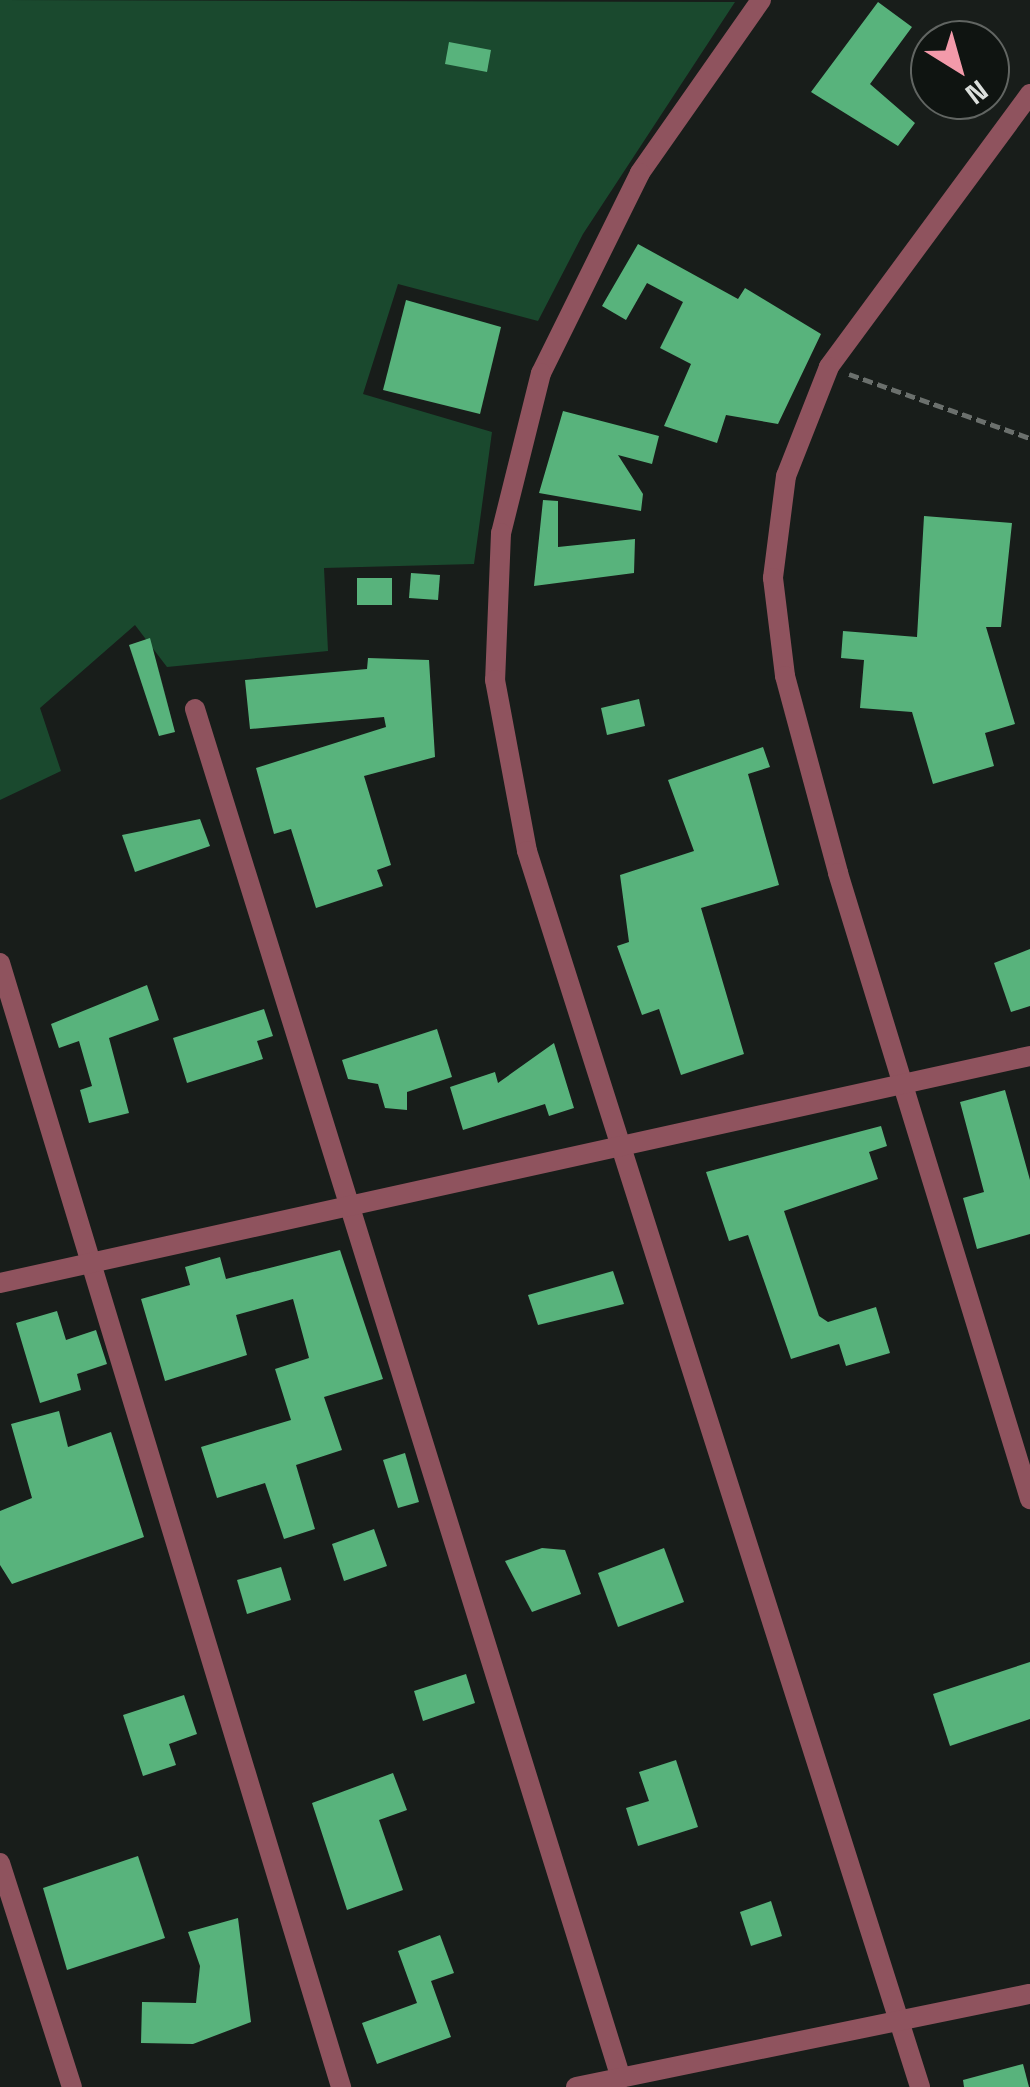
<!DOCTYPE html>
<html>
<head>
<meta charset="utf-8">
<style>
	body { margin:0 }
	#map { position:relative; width:1030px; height:2087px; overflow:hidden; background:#181d1a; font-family:"Space Grotesk",sans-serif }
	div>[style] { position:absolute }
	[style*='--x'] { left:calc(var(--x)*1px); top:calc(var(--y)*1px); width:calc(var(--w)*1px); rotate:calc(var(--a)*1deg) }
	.green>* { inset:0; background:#1a492e }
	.building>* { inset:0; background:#58b37c }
	.path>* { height:5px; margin-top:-2.5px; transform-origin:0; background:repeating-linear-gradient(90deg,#6b706d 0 10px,transparent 0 15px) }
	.minor>* { height:20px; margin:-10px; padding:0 10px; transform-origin:10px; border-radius:10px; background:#8f535e }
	span { translate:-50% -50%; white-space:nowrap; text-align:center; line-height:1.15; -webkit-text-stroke:10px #0f1411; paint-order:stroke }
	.north { position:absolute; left:910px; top:20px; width:100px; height:100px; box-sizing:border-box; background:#0f1411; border:2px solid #616562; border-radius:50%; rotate:143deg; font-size:28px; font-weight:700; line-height:40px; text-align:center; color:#dbdfdc }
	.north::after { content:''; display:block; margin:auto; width:35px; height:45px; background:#f39aaa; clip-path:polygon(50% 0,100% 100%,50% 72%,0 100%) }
</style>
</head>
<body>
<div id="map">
	<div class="green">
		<div style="clip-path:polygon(0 0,735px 2px,583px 234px,538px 321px,398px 284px,363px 394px,492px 432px,474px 564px,324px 568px,328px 651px,167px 667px,135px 625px,40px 708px,61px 771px,0 800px)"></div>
	</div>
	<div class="building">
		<div style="clip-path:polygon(878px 2px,912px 27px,870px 84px,915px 123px,898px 146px,811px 92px)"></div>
		<div style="clip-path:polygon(449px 42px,491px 50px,487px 72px,445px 64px)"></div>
		<div style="clip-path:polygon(638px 244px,738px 299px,745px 288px,821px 334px,778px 424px,726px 415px,717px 443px,664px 426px,691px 364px,660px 348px,683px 302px,647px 283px,626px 320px,602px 306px)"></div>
		<div style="clip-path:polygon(406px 300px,501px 327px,480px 414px,383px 390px)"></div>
		<div style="clip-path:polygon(563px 411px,659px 436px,652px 464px,618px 455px,643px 494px,641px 511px,539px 493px)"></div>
		<div style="clip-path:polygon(543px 500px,558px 501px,558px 547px,635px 539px,634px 573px,534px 586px)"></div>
		<div style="clip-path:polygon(924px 516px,1012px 523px,1001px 627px,986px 627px,1015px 724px,985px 733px,994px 766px,933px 784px,912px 712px,860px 708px,864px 660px,841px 658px,843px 631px,917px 637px)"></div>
		<div style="clip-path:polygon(411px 573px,440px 575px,438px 600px,409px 598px)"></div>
		<div style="clip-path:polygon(357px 578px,392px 578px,392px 605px,357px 605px)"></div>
		<div style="clip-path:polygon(150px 638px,175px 732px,159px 736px,129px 645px)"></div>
		<div style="clip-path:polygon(368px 658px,429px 660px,435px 757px,364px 776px,391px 865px,377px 870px,383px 886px,316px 908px,291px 829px,274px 834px,256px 768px,386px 727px,384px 717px,250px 729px,245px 680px,367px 669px)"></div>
		<div style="clip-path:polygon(639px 699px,645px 726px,607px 735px,601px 708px)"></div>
		<div style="clip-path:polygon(763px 747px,770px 767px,748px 774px,779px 885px,701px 908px,744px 1054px,681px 1075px,659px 1009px,642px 1015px,617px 946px,629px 942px,620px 875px,694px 851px,668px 780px)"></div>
		<div style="clip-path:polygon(200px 819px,210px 846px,135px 872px,122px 835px)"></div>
		<div style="clip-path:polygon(1030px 949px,1030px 1006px,1011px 1012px,994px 963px)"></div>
		<div style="clip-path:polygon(147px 985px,159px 1020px,109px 1038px,129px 1113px,89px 1123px,80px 1090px,92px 1086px,79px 1041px,59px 1048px,51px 1024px)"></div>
		<div style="clip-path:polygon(264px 1009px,273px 1036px,257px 1041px,263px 1059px,187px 1083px,173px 1038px)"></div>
		<div style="clip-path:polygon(437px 1029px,452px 1077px,407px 1092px,407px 1110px,385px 1108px,378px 1084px,348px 1079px,342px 1060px)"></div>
		<div style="clip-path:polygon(554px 1043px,574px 1108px,549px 1116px,545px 1104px,463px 1130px,450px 1087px,495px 1072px,498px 1083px)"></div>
		<div style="clip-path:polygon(1005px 1090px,1030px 1180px,1030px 1234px,977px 1249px,963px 1198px,984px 1192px,960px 1102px)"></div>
		<div style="clip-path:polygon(881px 1126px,887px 1146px,869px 1152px,878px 1179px,784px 1211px,819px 1316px,828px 1322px,876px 1307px,890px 1353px,846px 1366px,839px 1344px,791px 1359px,748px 1235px,729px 1241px,706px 1172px)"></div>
		<div style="clip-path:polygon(340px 1250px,383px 1379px,324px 1397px,342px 1450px,296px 1465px,315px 1529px,284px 1539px,265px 1483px,217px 1498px,201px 1447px,291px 1420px,275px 1369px,309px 1358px,293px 1299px,236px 1315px,247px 1355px,165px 1381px,141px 1299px,190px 1285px,185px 1267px,220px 1257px,226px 1279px)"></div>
		<div style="clip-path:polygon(613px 1271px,624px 1304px,538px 1325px,528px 1295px)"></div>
		<div style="clip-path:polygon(57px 1311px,66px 1340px,96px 1330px,107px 1364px,77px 1374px,81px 1390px,40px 1403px,16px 1323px)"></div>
		<div style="clip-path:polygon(59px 1411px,68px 1447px,111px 1432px,144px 1537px,12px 1584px,0 1565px,0 1511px,32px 1498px,11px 1424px)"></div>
		<div style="clip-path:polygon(405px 1453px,419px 1502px,398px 1508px,383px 1460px)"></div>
		<div style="clip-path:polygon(374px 1529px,387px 1566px,344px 1581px,332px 1544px)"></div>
		<div style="clip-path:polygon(542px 1548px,565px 1550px,581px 1594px,532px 1612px,505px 1561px)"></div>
		<div style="clip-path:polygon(664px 1548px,684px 1602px,618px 1627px,598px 1573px)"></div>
		<div style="clip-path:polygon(281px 1567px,291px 1600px,247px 1614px,237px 1580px)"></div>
		<div style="clip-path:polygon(1030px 1662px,1030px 1719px,950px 1746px,933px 1694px)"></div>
		<div style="clip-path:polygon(466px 1674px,475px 1703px,423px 1721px,414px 1691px)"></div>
		<div style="clip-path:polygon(184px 1695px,197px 1734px,169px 1744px,176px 1765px,143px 1776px,123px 1715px)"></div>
		<div style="clip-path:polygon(676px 1760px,698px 1827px,638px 1846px,626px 1808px,649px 1801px,639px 1772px)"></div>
		<div style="clip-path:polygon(393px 1773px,407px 1810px,379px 1820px,403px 1890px,347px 1910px,312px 1803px)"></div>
		<div style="clip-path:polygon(138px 1856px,165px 1938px,67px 1970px,43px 1888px)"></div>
		<div style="clip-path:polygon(771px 1901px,782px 1936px,751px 1946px,740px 1912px)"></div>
		<div style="clip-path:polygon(238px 1918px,251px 2022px,193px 2044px,141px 2043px,142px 2002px,196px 2003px,200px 1966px,188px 1932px)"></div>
		<div style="clip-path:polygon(440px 1935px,454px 1973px,431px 1981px,451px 2037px,377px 2064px,362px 2023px,417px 2003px,398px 1951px)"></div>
		<div style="clip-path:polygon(1023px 2064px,1029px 2087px,964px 2087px,963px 2080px)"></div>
	</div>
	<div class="path">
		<div style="--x:849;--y:374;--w:192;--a:19.5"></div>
	</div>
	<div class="minor">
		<div style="--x:761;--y:0;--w:211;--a:125"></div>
		<div style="--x:640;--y:173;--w:223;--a:116.3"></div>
		<div style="--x:541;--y:373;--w:165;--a:104"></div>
		<div style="--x:501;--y:533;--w:147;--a:92.3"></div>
		<div style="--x:495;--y:680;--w:174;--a:79.4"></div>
		<div style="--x:527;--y:851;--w:1297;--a:72.36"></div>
		<div style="--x:1030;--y:94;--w:339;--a:126.4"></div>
		<div style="--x:829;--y:367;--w:117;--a:111.5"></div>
		<div style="--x:786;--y:476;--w:103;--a:97.3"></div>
		<div style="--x:773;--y:578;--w:99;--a:83"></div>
		<div style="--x:785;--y:676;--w:204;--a:74.9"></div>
		<div style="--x:838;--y:873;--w:655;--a:72.95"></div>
		<div style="--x:195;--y:709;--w:1434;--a:72.72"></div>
		<div style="--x:0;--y:963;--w:1175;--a:73.12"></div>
		<div style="--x:0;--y:1283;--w:1055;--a:-12.43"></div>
		<div style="--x:0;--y:1863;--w:235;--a:72.2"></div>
		<div style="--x:576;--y:2087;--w:463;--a:-11.6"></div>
	</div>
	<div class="north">N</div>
</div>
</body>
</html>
